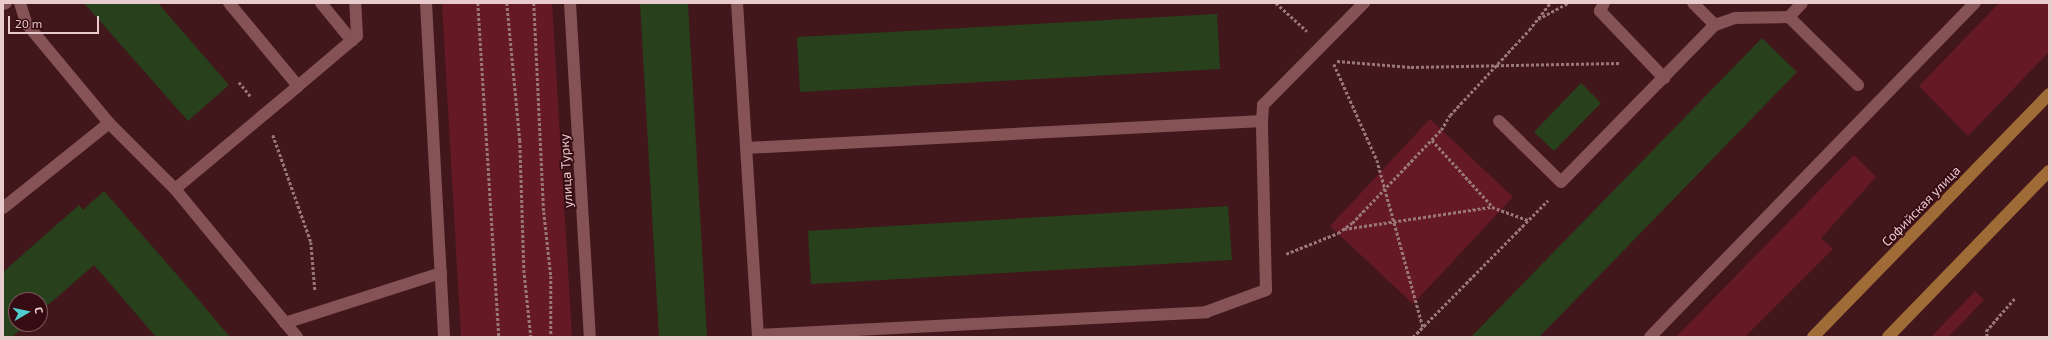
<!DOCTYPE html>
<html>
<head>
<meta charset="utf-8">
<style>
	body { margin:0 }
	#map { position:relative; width:2052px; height:340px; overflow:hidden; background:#41171b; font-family:"Exo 2",sans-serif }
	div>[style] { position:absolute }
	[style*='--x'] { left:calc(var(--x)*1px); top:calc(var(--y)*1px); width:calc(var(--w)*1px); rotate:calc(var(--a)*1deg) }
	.green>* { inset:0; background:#651925 }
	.building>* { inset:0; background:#28401c }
	.path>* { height:2.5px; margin-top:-1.25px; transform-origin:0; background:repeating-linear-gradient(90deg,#997678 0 3px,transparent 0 5px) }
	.service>* { height:12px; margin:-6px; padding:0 6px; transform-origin:6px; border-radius:6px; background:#855356 }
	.minor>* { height:12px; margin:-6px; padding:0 6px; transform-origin:6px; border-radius:6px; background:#855356 }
	.primary>* { height:12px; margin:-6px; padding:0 6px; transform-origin:6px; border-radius:6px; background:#9f6b36 }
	span { translate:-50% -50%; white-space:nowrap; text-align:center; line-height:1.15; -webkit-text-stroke:3.5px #360c12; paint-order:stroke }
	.street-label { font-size:13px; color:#e8cbcc }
	.frame { position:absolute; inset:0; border:4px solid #e8cbcc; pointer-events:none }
	.north { position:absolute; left:8px; top:292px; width:40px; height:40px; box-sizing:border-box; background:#360c12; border:1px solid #7d585c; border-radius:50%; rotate:81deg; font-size:11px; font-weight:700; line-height:16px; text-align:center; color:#e8cbcc }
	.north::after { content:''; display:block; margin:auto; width:14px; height:18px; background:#52cdce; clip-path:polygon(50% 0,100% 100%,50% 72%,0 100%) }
	.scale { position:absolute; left:8px; top:16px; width:91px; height:18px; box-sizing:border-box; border:2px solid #e8cbcc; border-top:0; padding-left:5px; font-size:12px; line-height:14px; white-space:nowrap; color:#e8cbcc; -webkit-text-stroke:3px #360c12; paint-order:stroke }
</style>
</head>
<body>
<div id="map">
	<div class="green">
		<div style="clip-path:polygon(442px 3px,552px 3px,572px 337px,461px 337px)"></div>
		<div style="clip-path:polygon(1999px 3px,2049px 3px,2049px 52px,1968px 136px,1919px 86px)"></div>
		<div style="clip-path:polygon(1430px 119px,1513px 197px,1413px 304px,1330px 226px)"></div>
		<div style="clip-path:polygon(1854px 155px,1876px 177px,1821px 238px,1833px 249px,1745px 337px,1676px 337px)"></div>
		<div style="clip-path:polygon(1975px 291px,1984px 300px,1948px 337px,1931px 337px)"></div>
	</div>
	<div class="building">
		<div style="clip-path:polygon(84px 3px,158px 3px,229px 85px,188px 121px)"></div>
		<div style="clip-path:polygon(640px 3px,688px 3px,707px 337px,659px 337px)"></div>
		<div style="clip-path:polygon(1217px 14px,1220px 69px,800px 92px,797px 37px)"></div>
		<div style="clip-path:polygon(1762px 38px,1797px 72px,1592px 283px,1539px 337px,1471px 337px)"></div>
		<div style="clip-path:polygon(1581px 83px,1601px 103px,1554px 151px,1534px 132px)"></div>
		<div style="clip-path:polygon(104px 191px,185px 284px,230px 337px,156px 337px,94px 265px,40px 312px,40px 300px,16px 300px,16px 324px,27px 324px,12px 337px,3px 337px,3px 272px,79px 205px,83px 210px)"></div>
		<div style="clip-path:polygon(1228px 206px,1232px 260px,811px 284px,808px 231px)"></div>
	</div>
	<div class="path">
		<div style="--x:478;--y:3;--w:335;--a:86.4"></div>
		<div style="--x:507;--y:3;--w:138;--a:84.6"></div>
		<div style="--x:520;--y:140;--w:130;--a:88.2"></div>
		<div style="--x:524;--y:270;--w:67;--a:84"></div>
		<div style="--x:534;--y:3;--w:209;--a:87.3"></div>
		<div style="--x:544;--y:212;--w:64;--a:83.8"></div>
		<div style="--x:551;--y:276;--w:61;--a:90"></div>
		<div style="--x:1276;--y:3;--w:42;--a:42.1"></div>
		<div style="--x:1538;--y:19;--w:34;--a:-28"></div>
		<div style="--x:1337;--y:61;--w:74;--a:4.6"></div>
		<div style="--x:1411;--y:67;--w:209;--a:-1.1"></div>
		<div style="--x:1334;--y:64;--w:105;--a:65.9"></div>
		<div style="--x:1377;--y:160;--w:173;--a:74.6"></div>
		<div style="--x:239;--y:82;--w:19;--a:51"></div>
		<div style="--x:273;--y:135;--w:114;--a:70.4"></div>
		<div style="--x:311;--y:242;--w:48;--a:85.2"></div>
		<div style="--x:1432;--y:140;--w:89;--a:47.7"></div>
		<div style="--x:1344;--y:229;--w:150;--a:-8.5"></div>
		<div style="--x:1492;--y:207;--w:38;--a:20"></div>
		<div style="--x:1286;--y:254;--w:56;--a:-22"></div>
		<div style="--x:1338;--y:233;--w:17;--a:-36"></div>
		<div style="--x:1352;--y:223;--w:129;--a:-46.3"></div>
		<div style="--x:1441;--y:130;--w:17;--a:-59"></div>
		<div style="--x:1450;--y:115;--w:116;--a:-47.1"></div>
		<div style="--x:1529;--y:30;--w:34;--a:-52"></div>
		<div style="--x:1413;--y:337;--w:192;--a:-45.4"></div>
		<div style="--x:1987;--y:337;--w:6;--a:-99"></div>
		<div style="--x:1986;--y:331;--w:43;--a:-48.8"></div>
	</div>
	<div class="service">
		<div style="--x:20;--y:3;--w:21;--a:73"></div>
		<div style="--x:26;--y:23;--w:130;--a:50.3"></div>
		<div style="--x:109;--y:123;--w:93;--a:45"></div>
		<div style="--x:175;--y:189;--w:160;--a:-39.9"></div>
		<div style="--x:298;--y:86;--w:108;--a:-129.7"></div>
		<div style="--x:321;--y:3;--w:49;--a:50.8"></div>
		<div style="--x:737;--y:3;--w:335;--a:86.4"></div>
		<div style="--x:1604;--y:3;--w:9;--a:117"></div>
		<div style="--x:1600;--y:11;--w:93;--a:46.3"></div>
		<div style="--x:3;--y:4;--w:3;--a:-18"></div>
		<div style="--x:1789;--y:17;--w:19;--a:-47"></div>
		<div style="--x:1715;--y:25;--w:21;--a:-19"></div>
		<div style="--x:1735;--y:18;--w:54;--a:-1.1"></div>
		<div style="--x:1789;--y:17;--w:97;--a:44.6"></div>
		<div style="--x:298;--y:86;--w:77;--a:-40.3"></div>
		<div style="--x:357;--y:36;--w:33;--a:-93"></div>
		<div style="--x:1499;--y:121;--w:87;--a:44.5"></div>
		<div style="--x:1561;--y:182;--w:220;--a:-45.6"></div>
		<div style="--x:1715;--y:25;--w:31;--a:-135"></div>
		<div style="--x:746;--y:148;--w:517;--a:-3"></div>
		<div style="--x:1262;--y:121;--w:16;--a:-86"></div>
		<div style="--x:1263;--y:105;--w:144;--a:-45.3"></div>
		<div style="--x:175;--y:189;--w:192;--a:50.5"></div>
		<div style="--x:3;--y:208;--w:136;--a:-38.7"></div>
		<div style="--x:285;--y:323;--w:164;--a:-17.8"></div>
		<div style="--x:758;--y:335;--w:449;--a:-2.9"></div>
		<div style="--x:1206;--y:312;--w:64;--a:-20.1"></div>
		<div style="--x:1266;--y:290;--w:169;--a:-91.4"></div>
	</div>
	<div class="minor">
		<div style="--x:426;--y:3;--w:334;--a:86.9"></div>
		<div style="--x:570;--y:3;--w:335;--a:86.6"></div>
		<div style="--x:1650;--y:337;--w:466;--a:-45.8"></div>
	</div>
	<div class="primary">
		<div style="--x:1813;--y:337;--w:339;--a:-45.8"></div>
		<div style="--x:1888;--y:337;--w:231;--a:-45.9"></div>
	</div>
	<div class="street-label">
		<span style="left:566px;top:171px;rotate:-93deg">улица Турку</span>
		<span style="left:1921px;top:206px;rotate:-46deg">Софийская улица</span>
	</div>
	<div class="frame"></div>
	<div class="north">С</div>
	<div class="scale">20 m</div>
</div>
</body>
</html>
